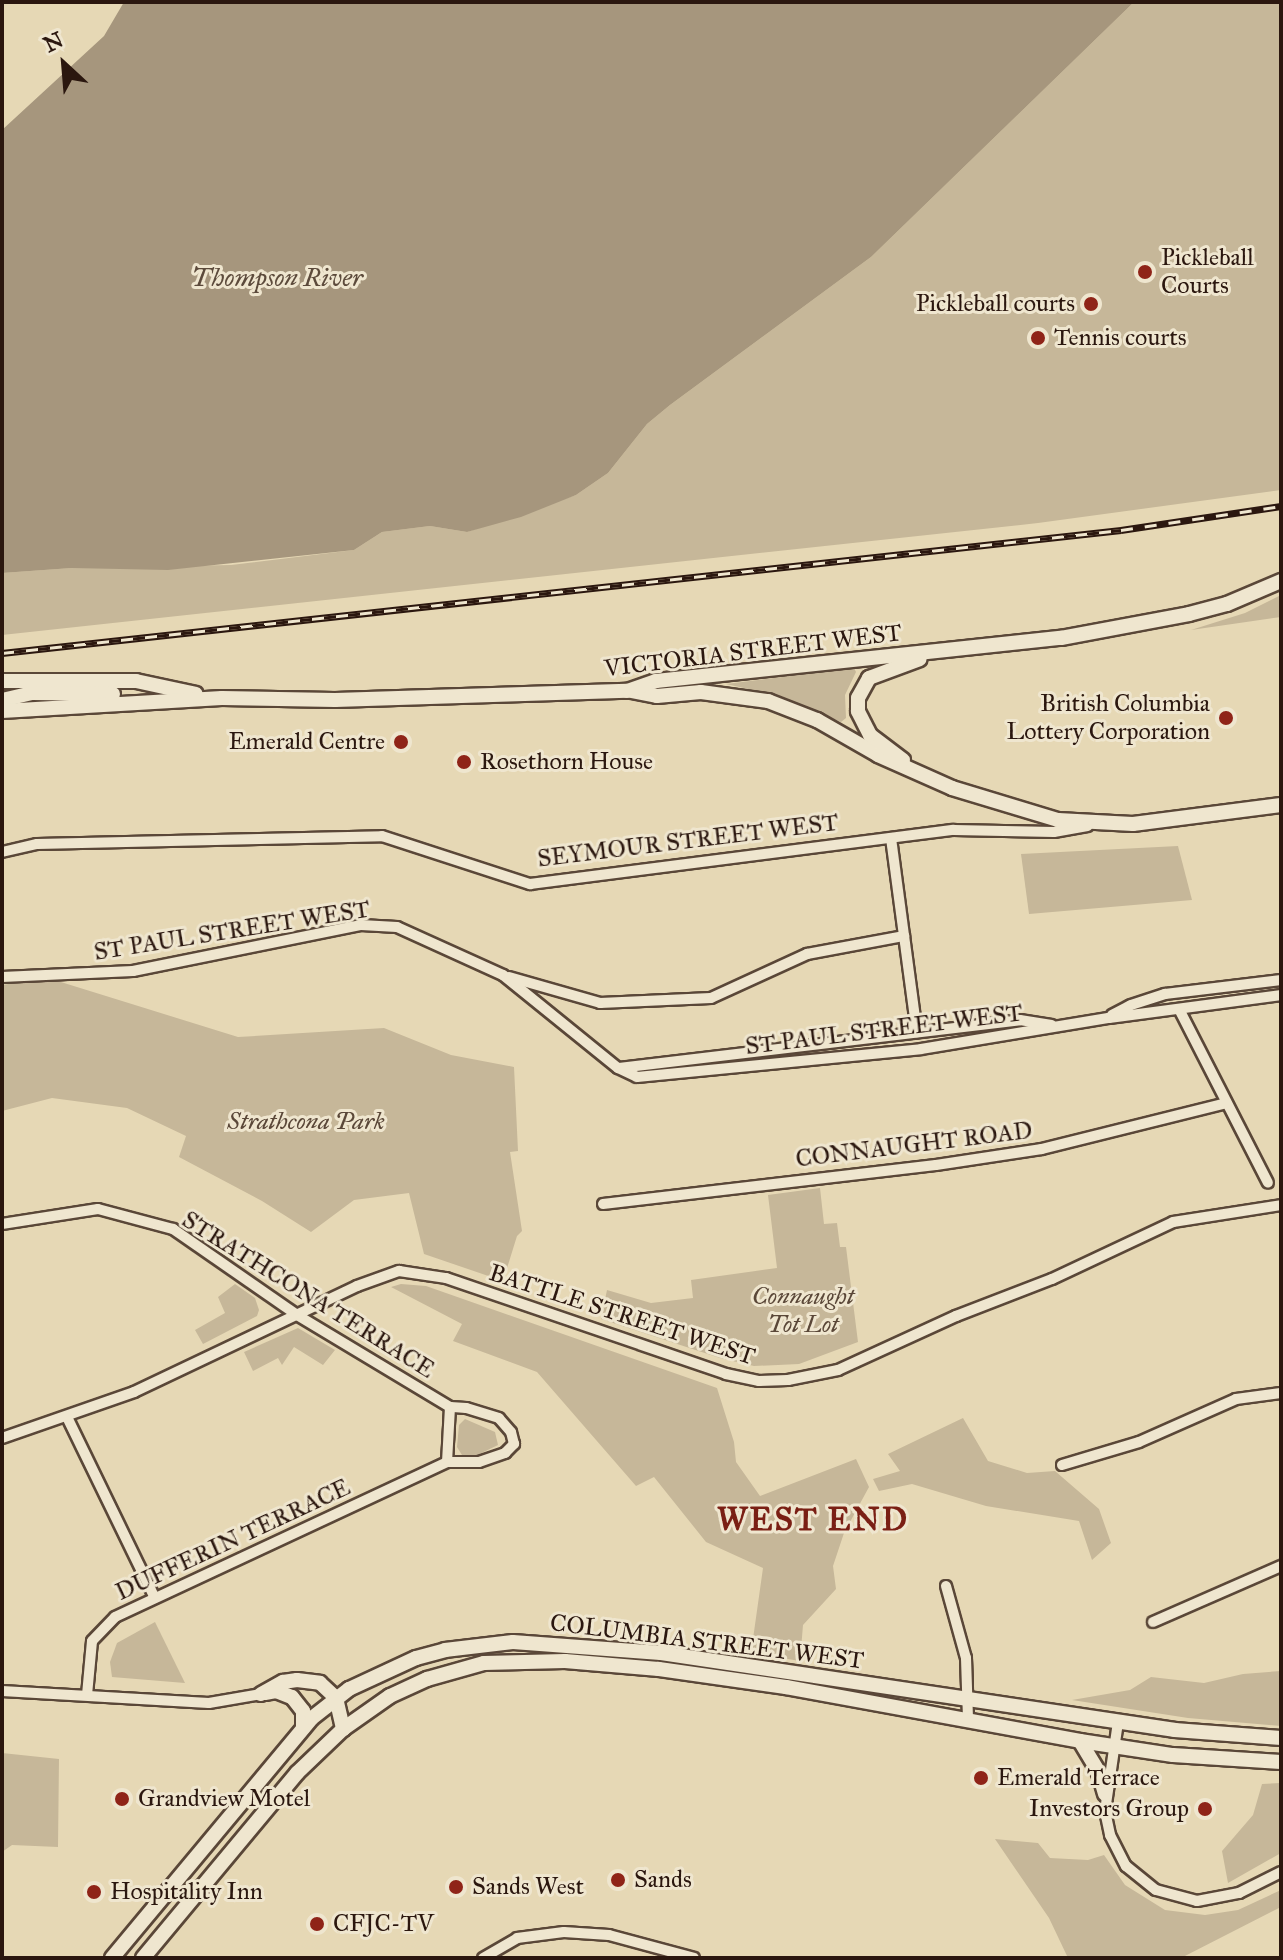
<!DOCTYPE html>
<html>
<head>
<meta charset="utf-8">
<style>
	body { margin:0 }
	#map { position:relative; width:1283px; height:1960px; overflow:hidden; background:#e6d8b5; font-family:"IM FELL Great Primer",serif }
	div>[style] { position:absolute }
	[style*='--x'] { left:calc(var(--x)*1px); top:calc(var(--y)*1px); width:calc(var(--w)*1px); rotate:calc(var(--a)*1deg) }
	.green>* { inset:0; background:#c6b799 }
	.water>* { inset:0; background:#a6967d }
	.roads { filter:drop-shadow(2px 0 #5a4738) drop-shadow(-2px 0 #5a4738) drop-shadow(0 2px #5a4738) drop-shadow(0 -2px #5a4738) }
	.street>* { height:10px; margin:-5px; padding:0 5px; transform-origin:5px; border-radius:5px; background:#efe6cf }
	.secondary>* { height:14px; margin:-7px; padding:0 7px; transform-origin:7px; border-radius:7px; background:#efe6cf }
	.rail>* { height:7px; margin-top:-3.5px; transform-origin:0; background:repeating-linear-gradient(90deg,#efe6cf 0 12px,#2b170f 0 24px); box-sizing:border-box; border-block:2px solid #2b170f }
	.dots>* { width:22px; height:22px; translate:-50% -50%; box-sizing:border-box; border:4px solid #efe6cf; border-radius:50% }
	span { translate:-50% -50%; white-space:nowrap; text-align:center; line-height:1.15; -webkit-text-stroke:6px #efe6cf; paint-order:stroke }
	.poi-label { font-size:24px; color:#2b170f }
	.left { translate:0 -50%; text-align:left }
	.right { translate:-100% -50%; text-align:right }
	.street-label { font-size:24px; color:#2b170f }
	.park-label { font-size:24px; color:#5a4738; font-style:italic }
	.water-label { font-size:26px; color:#5c4a3b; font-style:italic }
	.district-label { font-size:32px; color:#7a1f14; font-weight:700; letter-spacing:2px }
	.frame { position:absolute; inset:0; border:4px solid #2b170f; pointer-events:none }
	.north { position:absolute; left:24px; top:24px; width:80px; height:80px; -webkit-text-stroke:6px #efe6cf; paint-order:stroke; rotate:334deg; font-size:22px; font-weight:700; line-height:32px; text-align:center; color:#2b170f }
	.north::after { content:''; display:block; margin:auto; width:28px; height:36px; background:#2b170f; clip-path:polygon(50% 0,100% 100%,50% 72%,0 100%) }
</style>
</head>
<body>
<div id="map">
	<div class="green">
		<div style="clip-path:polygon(1134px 2px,1281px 2px,1281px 490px,1038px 523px,2px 635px,2px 573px,72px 568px,231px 565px,354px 550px,382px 532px,430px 526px,467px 532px,576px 495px,608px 473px,647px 424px,670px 405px,871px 257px)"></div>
		<div style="clip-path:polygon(1281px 595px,1281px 617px,1191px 630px,1245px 613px)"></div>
		<div style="clip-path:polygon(854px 668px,856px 672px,845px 695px,846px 718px,841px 722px,775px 695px,726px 684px)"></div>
		<div style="clip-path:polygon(1178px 846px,1192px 900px,1029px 914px,1021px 854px)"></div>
		<div style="clip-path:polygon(48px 978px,238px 1037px,384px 1028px,451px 1055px,514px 1067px,518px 1151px,510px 1152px,522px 1231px,517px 1236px,503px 1281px,424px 1254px,409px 1193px,354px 1200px,311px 1232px,262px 1201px,179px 1157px,186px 1136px,127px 1108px,52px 1098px,2px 1111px,2px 985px)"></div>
		<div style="clip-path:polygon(820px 1188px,824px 1224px,837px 1223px,840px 1247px,846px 1247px,858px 1342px,799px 1364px,754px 1366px,720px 1358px,601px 1319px,607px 1290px,651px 1303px,693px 1298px,691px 1280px,777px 1268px,768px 1195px)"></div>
		<div style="clip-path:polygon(235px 1284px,255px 1298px,259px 1310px,257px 1316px,203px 1344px,195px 1330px,225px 1313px,218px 1297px)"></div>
		<div style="clip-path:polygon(401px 1284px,426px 1286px,717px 1388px,734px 1442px,736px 1462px,760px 1496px,856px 1459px,869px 1487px,844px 1533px,833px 1566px,836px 1589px,803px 1625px,800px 1661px,751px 1653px,763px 1568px,706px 1542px,654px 1477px,636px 1486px,537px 1372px,453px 1341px,462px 1324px,391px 1287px)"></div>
		<div style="clip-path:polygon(298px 1328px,335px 1350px,323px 1365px,294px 1347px,282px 1365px,278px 1358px,253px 1371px,244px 1352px)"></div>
		<div style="clip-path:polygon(963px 1418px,988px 1461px,1027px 1473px,1055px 1471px,1099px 1509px,1111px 1543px,1092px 1560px,1079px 1521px,986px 1506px,912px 1484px,879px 1491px,873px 1479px,900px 1471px,888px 1454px)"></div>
		<div style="clip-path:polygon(465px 1419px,495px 1432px,498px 1445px,469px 1459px,462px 1455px,457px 1447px,459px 1425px)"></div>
		<div style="clip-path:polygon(155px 1622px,185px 1683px,112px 1677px,110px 1662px,117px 1643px)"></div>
		<div style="clip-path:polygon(1281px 1671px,1281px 1726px,1188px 1718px,1072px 1700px,1130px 1690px,1151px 1677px,1204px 1683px,1243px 1674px)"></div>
		<div style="clip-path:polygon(2px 1753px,59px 1759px,58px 1847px,12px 1845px,2px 1852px)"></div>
		<div style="clip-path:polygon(1281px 1783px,1281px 1853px,1228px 1883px,1222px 1851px,1253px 1815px,1262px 1784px)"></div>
		<div style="clip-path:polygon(995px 1839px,1038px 1843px,1050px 1858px,1088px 1860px,1104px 1855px,1125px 1885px,1165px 1910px,1205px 1915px,1238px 1910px,1281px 1890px,1281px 1907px,1181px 1958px,1068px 1958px,1049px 1918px)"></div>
	</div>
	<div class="water">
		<div style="clip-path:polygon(124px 2px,1134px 2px,871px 257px,670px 405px,647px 424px,608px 473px,576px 495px,521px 517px,467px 532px,430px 526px,382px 532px,354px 550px,168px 570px,72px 568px,2px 573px,2px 130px,104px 36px)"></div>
	</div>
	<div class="roads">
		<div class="street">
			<div style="--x:891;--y:838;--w:196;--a:82.4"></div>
			<div style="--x:2;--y:852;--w:36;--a:-13"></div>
			<div style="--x:37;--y:844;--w:345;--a:-1.3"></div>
			<div style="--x:382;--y:836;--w:156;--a:18"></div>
			<div style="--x:530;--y:884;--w:427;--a:-7.3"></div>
			<div style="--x:954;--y:830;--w:100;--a:1.1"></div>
			<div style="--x:1054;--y:832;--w:34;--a:-10"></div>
			<div style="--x:2;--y:977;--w:131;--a:-2.6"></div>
			<div style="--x:133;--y:971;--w:233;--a:-11.4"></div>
			<div style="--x:361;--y:925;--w:36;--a:3"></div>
			<div style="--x:397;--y:927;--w:116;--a:24.4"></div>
			<div style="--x:503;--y:975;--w:148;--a:39"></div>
			<div style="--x:618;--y:1068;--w:21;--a:25"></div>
			<div style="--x:637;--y:1077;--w:285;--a:-5.6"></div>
			<div style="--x:921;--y:1049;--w:191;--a:-9.4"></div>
			<div style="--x:1109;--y:1018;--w:174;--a:-7.6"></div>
			<div style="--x:509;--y:977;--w:95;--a:15.9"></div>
			<div style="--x:600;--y:1003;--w:111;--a:-2.6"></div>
			<div style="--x:711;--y:998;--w:106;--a:-24.6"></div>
			<div style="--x:807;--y:954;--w:99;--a:-10.5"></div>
			<div style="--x:1179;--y:1009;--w:195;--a:62.9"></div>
			<div style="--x:1112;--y:1015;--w:21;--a:-28"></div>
			<div style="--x:1131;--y:1005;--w:36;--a:-18"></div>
			<div style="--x:1165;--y:994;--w:117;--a:-6.9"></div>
			<div style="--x:619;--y:1068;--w:404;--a:-6.8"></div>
			<div style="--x:1020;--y:1020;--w:32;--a:9"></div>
			<div style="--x:603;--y:1204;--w:335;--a:-6.7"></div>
			<div style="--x:936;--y:1165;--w:107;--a:-8.6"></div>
			<div style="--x:1042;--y:1149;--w:190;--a:-14"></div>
			<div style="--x:2;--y:1224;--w:97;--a:-8.9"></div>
			<div style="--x:98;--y:1209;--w:78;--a:14.9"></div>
			<div style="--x:173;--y:1229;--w:151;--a:34.7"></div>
			<div style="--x:297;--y:1315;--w:179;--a:31"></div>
			<div style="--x:450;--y:1407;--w:55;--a:93.1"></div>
			<div style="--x:67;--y:1417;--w:201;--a:64.1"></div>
			<div style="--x:2;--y:1438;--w:140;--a:-19.2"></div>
			<div style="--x:134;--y:1392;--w:247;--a:-25.4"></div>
			<div style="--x:357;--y:1286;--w:45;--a:-19.7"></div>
			<div style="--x:399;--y:1271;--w:48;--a:8.5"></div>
			<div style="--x:446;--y:1278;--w:296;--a:18.9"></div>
			<div style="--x:726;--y:1374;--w:34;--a:12"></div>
			<div style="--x:759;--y:1381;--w:29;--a:-2"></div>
			<div style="--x:788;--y:1380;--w:51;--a:-11.3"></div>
			<div style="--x:838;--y:1370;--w:130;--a:-24.6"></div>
			<div style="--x:956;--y:1316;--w:103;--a:-21.1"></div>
			<div style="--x:1052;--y:1279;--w:134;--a:-25.2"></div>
			<div style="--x:1173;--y:1222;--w:109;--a:-8.9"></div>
			<div style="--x:1062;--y:1465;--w:80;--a:-16.6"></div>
			<div style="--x:1139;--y:1442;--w:106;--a:-23.9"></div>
			<div style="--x:1236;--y:1399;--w:45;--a:-7.6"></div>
			<div style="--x:946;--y:1586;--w:75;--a:74.5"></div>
			<div style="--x:966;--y:1658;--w:61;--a:88.1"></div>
			<div style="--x:1153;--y:1622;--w:140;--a:-23.6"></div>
			<div style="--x:2;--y:1691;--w:207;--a:3.3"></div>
			<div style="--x:209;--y:1703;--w:53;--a:-9.8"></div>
			<div style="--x:87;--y:1695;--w:54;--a:-84.7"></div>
			<div style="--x:92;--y:1641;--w:33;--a:-46"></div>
			<div style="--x:115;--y:1617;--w:366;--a:-25"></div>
			<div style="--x:447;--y:1462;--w:32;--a:0"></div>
			<div style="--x:479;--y:1462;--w:28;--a:-19"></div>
			<div style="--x:505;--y:1453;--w:13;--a:-45"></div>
			<div style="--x:514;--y:1444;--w:12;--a:-104"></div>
			<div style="--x:511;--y:1432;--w:18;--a:-131"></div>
			<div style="--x:499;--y:1418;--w:34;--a:-163"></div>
			<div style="--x:466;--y:1408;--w:16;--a:-176"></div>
			<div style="--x:1118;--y:1722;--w:90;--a:98.3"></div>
			<div style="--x:1105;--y:1811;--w:25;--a:78"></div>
			<div style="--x:1110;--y:1835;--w:35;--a:63"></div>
			<div style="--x:1126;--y:1866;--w:38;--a:39"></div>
			<div style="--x:1156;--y:1890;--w:42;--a:15"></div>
			<div style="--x:1197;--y:1901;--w:43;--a:-10.8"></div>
			<div style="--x:1239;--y:1893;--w:47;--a:-26.6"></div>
			<div style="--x:483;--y:1958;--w:39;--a:-30"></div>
			<div style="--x:517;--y:1938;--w:47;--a:-7.3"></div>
			<div style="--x:564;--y:1932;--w:45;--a:3.8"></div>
			<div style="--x:609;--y:1935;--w:88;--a:15.1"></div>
		</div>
		<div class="secondary">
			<div style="--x:2;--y:681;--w:134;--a:0"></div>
			<div style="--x:136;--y:681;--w:61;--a:12.2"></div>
			<div style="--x:631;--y:691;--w:26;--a:11"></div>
			<div style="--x:657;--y:696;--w:44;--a:-5.2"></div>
			<div style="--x:701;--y:692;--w:68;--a:7.7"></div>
			<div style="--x:768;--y:701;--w:53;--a:21.2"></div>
			<div style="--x:817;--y:720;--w:70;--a:29.8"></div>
			<div style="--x:878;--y:755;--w:81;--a:24"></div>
			<div style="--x:952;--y:788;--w:111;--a:16.8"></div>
			<div style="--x:1058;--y:820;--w:75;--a:3.1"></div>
			<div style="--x:1133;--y:824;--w:149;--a:-7.3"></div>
			<div style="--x:2;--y:700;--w:32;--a:-13"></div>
			<div style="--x:33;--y:693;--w:80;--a:0.7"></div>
			<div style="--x:2;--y:711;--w:220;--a:-3.4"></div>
			<div style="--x:222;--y:698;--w:113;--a:1"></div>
			<div style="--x:335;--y:700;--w:292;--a:-1.8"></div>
			<div style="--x:627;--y:691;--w:31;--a:-19"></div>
			<div style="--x:656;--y:681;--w:407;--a:-6.1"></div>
			<div style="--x:1061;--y:638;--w:130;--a:-10.6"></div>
			<div style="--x:1189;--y:614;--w:39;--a:-15"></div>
			<div style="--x:1227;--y:604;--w:59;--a:-23.1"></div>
			<div style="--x:903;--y:760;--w:41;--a:-142.9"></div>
			<div style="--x:870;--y:735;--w:27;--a:-117"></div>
			<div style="--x:858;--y:711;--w:13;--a:-90"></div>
			<div style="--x:858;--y:698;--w:23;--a:-61"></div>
			<div style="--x:869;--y:678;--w:54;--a:-20.4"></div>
			<div style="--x:265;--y:1693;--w:11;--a:-10"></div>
			<div style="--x:276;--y:1691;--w:17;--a:21"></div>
			<div style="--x:292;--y:1697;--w:18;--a:52"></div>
			<div style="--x:303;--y:1711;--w:17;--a:90"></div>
			<div style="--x:261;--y:1694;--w:25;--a:-29"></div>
			<div style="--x:283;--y:1682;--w:14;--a:-8"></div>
			<div style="--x:297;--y:1680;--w:23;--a:7"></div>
			<div style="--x:320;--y:1683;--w:22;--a:43"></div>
			<div style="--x:336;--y:1698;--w:32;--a:77"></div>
			<div style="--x:1080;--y:1741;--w:37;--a:59"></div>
			<div style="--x:1099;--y:1773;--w:22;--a:74"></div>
			<div style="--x:112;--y:1958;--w:312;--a:-50.2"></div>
			<div style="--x:312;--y:1718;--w:47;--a:-38.1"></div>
			<div style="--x:349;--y:1689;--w:74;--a:-24.8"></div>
			<div style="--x:416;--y:1658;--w:30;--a:-15"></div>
			<div style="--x:445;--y:1650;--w:68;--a:-6.7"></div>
			<div style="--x:513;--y:1642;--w:148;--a:4.3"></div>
			<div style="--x:661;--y:1653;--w:520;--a:8.52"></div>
			<div style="--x:1175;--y:1730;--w:106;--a:4.3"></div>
			<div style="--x:143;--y:1958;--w:241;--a:-50.2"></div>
			<div style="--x:297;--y:1773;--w:64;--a:-43.7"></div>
			<div style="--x:343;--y:1729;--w:57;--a:-35.1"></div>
			<div style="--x:390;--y:1696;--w:41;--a:-24.7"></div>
			<div style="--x:427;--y:1679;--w:59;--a:-15.7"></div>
			<div style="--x:484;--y:1663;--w:81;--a:-1.4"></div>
			<div style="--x:565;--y:1661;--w:94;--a:4.9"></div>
			<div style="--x:659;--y:1669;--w:128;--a:8.1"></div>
			<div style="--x:786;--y:1687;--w:299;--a:10.4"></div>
			<div style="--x:1080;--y:1741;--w:94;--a:8.6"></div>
			<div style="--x:1173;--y:1755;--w:108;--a:3.7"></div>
		</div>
	</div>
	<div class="rail">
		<div style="--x:2;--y:653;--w:1126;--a:-6.27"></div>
		<div style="--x:1121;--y:530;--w:162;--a:-8.5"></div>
	</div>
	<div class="dots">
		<div style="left:1145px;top:272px;background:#8f2418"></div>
		<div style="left:1091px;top:304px;background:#8f2418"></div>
		<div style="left:1038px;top:338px;background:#8f2418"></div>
		<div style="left:1226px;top:718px;background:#8f2418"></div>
		<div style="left:401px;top:742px;background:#8f2418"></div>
		<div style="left:464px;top:762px;background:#8f2418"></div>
		<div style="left:981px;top:1778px;background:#8f2418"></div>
		<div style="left:122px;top:1799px;background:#8f2418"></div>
		<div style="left:1205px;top:1809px;background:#8f2418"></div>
		<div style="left:618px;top:1880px;background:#8f2418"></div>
		<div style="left:456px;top:1887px;background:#8f2418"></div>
		<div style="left:94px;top:1892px;background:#8f2418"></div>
		<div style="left:317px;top:1924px;background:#8f2418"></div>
	</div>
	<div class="poi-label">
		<span class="left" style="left:1161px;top:272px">Pickleball<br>Courts</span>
		<span class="right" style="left:1075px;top:304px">Pickleball courts</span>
		<span class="left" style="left:1054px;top:338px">Tennis courts</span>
		<span class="right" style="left:1210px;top:718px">British Columbia<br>Lottery Corporation</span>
		<span class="right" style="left:385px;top:742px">Emerald Centre</span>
		<span class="left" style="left:480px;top:762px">Rosethorn House</span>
		<span class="left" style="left:997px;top:1778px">Emerald Terrace</span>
		<span class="left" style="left:138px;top:1799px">Grandview Motel</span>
		<span class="right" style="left:1189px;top:1809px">Investors Group</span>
		<span class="left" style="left:634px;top:1880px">Sands</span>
		<span class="left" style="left:472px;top:1887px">Sands West</span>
		<span class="left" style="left:110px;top:1892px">Hospitality Inn</span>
		<span class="left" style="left:333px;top:1924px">CFJC-TV</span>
	</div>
	<div class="street-label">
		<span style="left:753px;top:651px;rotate:-7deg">VICTORIA STREET WEST</span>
		<span style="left:688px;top:841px;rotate:-7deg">SEYMOUR STREET WEST</span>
		<span style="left:232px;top:931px;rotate:-9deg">ST PAUL STREET WEST</span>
		<span style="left:884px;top:1030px;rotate:-7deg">ST PAUL STREET WEST</span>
		<span style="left:914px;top:1145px;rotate:-7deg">CONNAUGHT ROAD</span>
		<span style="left:308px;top:1295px;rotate:32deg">STRATHCONA TERRACE</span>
		<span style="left:622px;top:1315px;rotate:18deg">BATTLE STREET WEST</span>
		<span style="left:233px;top:1540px;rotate:-25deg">DUFFERIN TERRACE</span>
		<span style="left:707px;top:1642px;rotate:7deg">COLUMBIA STREET WEST</span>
	</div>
	<div class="park-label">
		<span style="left:306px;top:1122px">Strathcona Park</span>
		<span style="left:803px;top:1311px">Connaught<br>Tot Lot</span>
	</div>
	<div class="water-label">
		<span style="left:277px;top:278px">Thompson River</span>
	</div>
	<div class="district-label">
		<span style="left:813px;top:1520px">WEST END</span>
	</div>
	<div class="frame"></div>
	<div class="north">N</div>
</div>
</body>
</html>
